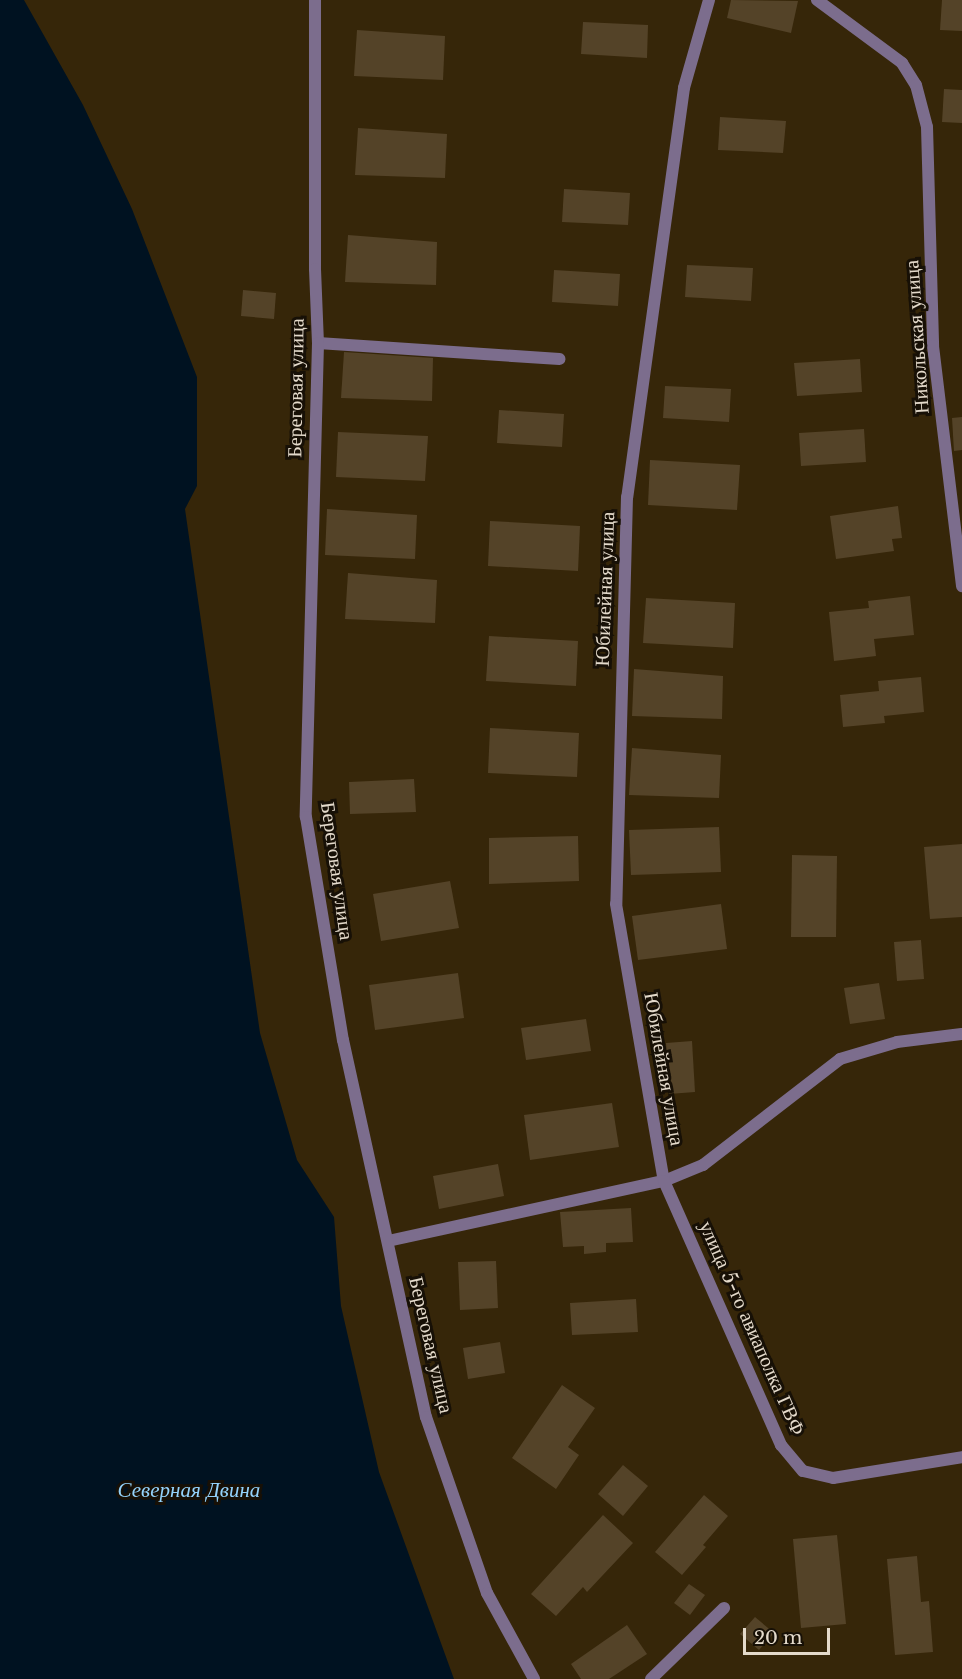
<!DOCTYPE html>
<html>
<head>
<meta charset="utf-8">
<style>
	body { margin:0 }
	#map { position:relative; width:962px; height:1679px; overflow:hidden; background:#362609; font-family:"Libre Baskerville",serif }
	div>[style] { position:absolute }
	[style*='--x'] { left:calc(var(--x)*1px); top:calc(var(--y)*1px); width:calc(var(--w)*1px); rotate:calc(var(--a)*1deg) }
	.water>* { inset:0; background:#001221 }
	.building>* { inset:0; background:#544328 }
	.service>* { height:12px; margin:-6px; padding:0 6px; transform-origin:6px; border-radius:6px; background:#7c6d8d }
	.minor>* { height:12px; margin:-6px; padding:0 6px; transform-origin:6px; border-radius:6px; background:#7c6d8d }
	span { translate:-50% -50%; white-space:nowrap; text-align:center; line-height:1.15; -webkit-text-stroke:6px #171006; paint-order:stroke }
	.street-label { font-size:20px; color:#e4dacb }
	.water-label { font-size:21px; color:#93d2fb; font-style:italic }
	.scale { position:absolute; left:743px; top:1628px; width:87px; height:27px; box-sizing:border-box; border:3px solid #e4dacb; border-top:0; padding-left:8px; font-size:18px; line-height:21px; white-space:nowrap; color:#e4dacb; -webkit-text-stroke:4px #171006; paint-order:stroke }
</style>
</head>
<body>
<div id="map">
	<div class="water">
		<div style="clip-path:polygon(0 0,24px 0,83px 105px,132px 209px,197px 377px,197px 486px,185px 509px,260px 1033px,297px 1160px,334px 1217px,341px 1306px,379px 1472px,454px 1679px,0 1679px)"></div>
	</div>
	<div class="building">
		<div style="clip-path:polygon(731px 0,798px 1px,791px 33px,727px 18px)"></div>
		<div style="clip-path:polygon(942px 0,962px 0,962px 31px,940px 30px)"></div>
		<div style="clip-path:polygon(583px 22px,648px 25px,647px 58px,581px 54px)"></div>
		<div style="clip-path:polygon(357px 30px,445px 36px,443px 80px,354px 76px)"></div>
		<div style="clip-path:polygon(944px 89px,962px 90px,962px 123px,942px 122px)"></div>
		<div style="clip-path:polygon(720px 117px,786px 121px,783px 153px,718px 150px)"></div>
		<div style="clip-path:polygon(358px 128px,447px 134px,445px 178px,355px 175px)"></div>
		<div style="clip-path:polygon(564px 189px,630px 193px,628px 225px,562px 222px)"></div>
		<div style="clip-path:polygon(348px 235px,437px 242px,436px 285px,345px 282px)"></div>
		<div style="clip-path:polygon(687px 265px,753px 268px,751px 301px,685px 297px)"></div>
		<div style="clip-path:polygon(554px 270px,620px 274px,618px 306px,552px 302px)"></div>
		<div style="clip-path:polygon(243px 290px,276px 293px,274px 319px,241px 316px)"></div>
		<div style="clip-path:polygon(344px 352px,433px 358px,432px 401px,341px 398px)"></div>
		<div style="clip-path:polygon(860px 359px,862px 392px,797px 396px,794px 363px)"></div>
		<div style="clip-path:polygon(665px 386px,731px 389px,729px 422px,663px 418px)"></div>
		<div style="clip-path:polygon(499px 410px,564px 414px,562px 447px,497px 443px)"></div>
		<div style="clip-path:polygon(962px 417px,962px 450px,954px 451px,952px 418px)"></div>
		<div style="clip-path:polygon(864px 429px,866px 462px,801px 466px,799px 433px)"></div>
		<div style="clip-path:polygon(338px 432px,428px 436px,425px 481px,336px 477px)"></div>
		<div style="clip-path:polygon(650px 460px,740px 465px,737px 510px,648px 505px)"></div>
		<div style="clip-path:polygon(898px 506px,902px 538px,892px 539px,894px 551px,836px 559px,830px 516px)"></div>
		<div style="clip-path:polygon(327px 509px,417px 515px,415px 559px,325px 555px)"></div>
		<div style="clip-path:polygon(490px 521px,580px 526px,578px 571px,488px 566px)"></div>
		<div style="clip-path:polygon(348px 573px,437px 580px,435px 623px,345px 619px)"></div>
		<div style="clip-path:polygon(910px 596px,914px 635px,874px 639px,876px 656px,834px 661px,829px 612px,869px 608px,868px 601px)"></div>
		<div style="clip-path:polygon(646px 598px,735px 603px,733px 648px,643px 643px)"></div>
		<div style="clip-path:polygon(489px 636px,578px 641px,576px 686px,486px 681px)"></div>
		<div style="clip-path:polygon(634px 669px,723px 676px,722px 719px,632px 716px)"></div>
		<div style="clip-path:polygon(921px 677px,924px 712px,884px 716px,885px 723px,843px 727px,840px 695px,879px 691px,878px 681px)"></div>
		<div style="clip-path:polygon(490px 728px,579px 733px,577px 777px,488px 773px)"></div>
		<div style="clip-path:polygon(632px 748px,721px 755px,719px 798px,629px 795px)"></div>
		<div style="clip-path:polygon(414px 779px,416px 812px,350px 814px,349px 782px)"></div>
		<div style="clip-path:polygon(719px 827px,721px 872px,631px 875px,629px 830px)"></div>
		<div style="clip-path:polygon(578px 836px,579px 881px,489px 884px,489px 838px)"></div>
		<div style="clip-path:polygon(962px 844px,962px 917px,930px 919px,924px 847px)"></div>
		<div style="clip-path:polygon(792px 855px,837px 856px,836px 937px,791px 937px)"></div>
		<div style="clip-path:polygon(450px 881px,459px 928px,381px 941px,373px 894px)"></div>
		<div style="clip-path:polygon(721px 904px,727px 949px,638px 960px,632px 916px)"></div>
		<div style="clip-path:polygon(921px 940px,924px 979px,897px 981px,894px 942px)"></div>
		<div style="clip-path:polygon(458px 973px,464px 1018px,375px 1030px,369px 985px)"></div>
		<div style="clip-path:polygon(879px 983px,885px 1019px,850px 1024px,844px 988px)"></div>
		<div style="clip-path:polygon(586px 1019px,591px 1051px,526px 1060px,521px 1028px)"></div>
		<div style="clip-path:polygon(692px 1041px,695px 1092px,669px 1094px,666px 1043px)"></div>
		<div style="clip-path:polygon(612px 1103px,619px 1147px,530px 1160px,524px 1115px)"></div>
		<div style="clip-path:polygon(498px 1164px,504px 1196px,439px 1209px,433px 1176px)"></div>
		<div style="clip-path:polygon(631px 1208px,633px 1242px,606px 1243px,606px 1252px,584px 1254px,584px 1246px,563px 1247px,560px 1212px)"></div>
		<div style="clip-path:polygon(496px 1261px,498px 1308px,460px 1310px,458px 1262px)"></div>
		<div style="clip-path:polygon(636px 1299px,638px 1332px,572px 1335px,570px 1303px)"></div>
		<div style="clip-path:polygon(500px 1342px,505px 1373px,468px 1379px,463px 1348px)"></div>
		<div style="clip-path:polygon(562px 1385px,595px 1408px,568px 1447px,579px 1455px,556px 1489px,512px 1458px)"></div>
		<div style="clip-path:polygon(623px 1465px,648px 1486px,623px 1516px,598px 1494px)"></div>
		<div style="clip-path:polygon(704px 1495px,728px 1516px,703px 1545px,706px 1547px,682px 1575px,655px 1552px)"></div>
		<div style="clip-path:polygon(603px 1515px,633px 1543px,587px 1592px,583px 1587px,556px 1616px,531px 1594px)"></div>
		<div style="clip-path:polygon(837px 1535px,846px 1624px,801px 1628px,793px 1539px)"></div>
		<div style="clip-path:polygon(917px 1556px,921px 1602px,929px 1601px,933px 1652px,895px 1655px,887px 1559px)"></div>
		<div style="clip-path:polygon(689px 1584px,705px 1595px,690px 1615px,674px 1603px)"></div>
		<div style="clip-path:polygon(755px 1617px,774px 1633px,759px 1650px,740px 1634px)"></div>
		<div style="clip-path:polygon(627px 1625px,647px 1654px,609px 1679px,581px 1679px,571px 1664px)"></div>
	</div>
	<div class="service">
		<div style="--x:318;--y:343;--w:242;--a:3.8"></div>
		<div style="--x:388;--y:1241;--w:282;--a:-12.3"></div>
		<div style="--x:664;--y:1181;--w:42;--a:-22.3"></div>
		<div style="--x:703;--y:1165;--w:173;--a:-37.7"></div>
		<div style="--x:840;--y:1059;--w:59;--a:-16.6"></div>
		<div style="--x:897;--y:1042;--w:65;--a:-7"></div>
		<div style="--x:651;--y:1679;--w:102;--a:-44.2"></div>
	</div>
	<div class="minor">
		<div style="--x:315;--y:0;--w:269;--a:90"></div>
		<div style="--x:315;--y:269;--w:74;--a:87.7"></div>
		<div style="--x:318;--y:343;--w:474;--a:91.5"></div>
		<div style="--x:306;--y:817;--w:226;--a:80.6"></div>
		<div style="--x:343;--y:1040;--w:386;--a:77.6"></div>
		<div style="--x:426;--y:1417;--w:186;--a:70.9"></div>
		<div style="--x:487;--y:1593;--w:98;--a:61.3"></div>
		<div style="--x:709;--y:0;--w:91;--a:105.9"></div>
		<div style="--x:684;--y:88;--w:413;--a:97.9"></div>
		<div style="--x:627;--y:497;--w:407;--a:91.5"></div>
		<div style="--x:616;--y:904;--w:281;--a:80.2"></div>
		<div style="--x:664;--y:1181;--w:289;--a:66.1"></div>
		<div style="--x:781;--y:1445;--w:34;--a:50"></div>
		<div style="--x:803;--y:1471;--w:31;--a:13"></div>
		<div style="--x:833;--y:1478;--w:131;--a:-9.2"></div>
		<div style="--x:817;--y:0;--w:106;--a:36.5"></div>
		<div style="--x:902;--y:63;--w:26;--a:58"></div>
		<div style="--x:916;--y:85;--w:43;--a:75.3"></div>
		<div style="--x:927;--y:127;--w:219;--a:88.4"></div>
		<div style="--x:933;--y:346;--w:242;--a:83.1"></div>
	</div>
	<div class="street-label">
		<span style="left:917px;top:337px;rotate:-94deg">Никольская улица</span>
		<span style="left:296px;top:388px;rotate:-89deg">Береговая улица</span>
		<span style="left:605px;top:589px;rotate:-88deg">Юбилейная улица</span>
		<span style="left:337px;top:871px;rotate:82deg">Береговая улица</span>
		<span style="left:664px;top:1069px;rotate:80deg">Юбилейная улица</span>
		<span style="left:752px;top:1328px;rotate:66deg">улица 5-го авиаполка ГВФ</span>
		<span style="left:431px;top:1345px;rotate:77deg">Береговая улица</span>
	</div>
	<div class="water-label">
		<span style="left:189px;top:1490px">Северная Двина</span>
	</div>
	<div class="scale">20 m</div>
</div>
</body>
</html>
